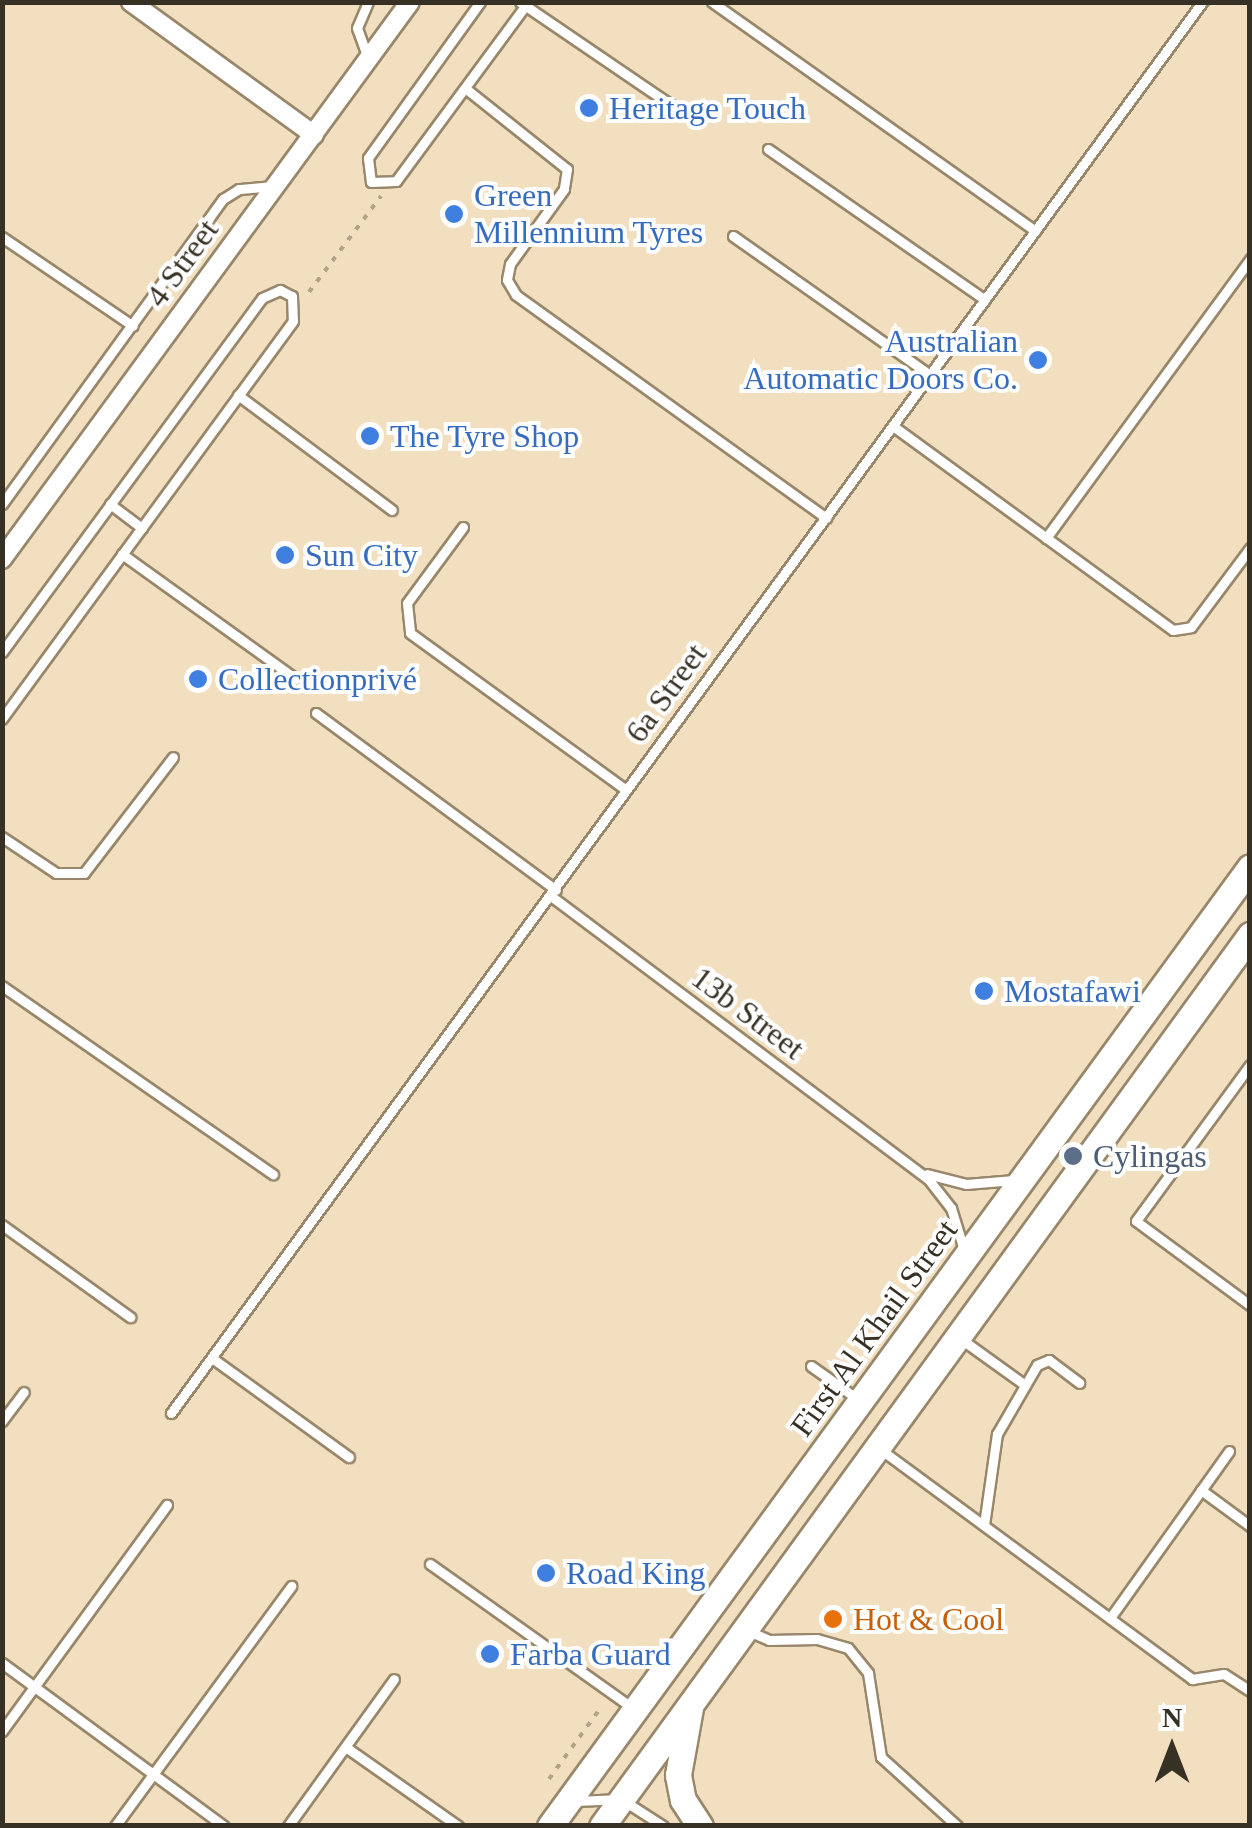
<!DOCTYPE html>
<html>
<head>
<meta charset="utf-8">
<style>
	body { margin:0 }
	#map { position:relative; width:1252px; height:1828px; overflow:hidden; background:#f1dfc0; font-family:Georgia,serif }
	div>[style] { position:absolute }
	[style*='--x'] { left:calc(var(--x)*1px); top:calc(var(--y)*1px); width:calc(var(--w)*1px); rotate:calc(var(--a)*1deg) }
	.path>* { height:4px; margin-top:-2px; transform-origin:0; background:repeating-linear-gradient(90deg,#b1a28a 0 5px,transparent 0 13px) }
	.roads { filter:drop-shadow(2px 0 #98876a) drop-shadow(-2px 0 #98876a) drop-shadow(0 2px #98876a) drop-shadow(0 -2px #98876a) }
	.lane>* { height:9px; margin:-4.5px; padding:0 4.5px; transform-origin:4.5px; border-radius:4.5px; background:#fff }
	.street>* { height:18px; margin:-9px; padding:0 9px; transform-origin:9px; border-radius:9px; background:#fff }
	.secondary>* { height:25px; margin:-12.5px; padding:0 12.5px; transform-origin:12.5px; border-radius:12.5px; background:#fff }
	.dots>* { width:28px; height:28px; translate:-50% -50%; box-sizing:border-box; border:5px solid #fff; border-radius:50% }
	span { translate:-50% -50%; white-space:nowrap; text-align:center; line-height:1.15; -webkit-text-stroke:8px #fff; paint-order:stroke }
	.shop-label { font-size:32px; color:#366cbe }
	.left { translate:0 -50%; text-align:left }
	.right { translate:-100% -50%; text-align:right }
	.street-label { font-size:32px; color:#373024 }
	.service-label { font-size:32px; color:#4e5e75 }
	.food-label { font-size:32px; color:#c56008 }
	.frame { position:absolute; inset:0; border:5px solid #373024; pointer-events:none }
	.north { position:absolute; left:1122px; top:1698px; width:100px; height:100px; -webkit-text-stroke:8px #fff; paint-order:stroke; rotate:0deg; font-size:28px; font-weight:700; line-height:40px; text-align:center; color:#373024 }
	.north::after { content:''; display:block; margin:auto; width:35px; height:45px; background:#373024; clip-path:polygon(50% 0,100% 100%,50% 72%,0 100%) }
</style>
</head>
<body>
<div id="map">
	<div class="path">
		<div style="--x:309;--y:292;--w:120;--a:-53.1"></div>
		<div style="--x:549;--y:1779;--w:90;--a:-54"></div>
	</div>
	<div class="roads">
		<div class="lane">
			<div style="--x:368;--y:2;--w:28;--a:113"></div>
			<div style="--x:357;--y:28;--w:33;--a:70"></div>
			<div style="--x:480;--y:2;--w:192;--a:125.7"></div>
			<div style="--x:368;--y:158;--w:24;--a:83"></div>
			<div style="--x:371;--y:182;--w:25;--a:-2"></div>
			<div style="--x:396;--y:181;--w:222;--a:-53.6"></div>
			<div style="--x:520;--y:2;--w:194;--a:34.3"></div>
			<div style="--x:712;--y:2;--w:396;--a:35.3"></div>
			<div style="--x:465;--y:88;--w:130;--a:38.5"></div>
			<div style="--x:567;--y:169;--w:20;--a:99"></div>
			<div style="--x:564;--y:189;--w:92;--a:125.8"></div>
			<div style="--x:510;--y:264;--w:16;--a:101"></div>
			<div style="--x:507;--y:280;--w:17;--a:59"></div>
			<div style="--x:516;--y:295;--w:382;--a:35.7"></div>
			<div style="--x:768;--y:149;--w:264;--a:34.8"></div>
			<div style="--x:733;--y:236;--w:241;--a:35.2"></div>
			<div style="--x:2;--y:237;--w:158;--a:34.2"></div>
			<div style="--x:238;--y:395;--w:192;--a:36.8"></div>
			<div style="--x:893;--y:426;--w:346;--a:36.1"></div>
			<div style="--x:1173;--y:630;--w:18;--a:-9"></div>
			<div style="--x:1191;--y:627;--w:99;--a:-53.2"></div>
			<div style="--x:2;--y:504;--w:377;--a:-54.1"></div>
			<div style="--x:223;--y:199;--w:19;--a:-32"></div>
			<div style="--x:239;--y:189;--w:33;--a:-5"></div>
			<div style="--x:110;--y:504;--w:40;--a:37"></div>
			<div style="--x:463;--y:527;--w:94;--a:126.4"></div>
			<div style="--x:407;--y:603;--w:30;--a:84"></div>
			<div style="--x:410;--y:633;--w:267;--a:36"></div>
			<div style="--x:1046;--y:538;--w:346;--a:-53.8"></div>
			<div style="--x:122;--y:554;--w:214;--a:35.7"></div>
			<div style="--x:2;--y:652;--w:439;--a:-53.7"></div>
			<div style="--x:262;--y:298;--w:20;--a:-24"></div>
			<div style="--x:280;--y:290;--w:13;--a:27"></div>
			<div style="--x:292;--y:296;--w:25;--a:88"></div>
			<div style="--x:293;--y:321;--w:493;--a:126.2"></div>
			<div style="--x:316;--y:713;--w:298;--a:36.4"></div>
			<div style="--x:2;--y:837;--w:65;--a:33.7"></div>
			<div style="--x:56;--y:873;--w:28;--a:0"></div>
			<div style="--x:84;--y:873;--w:146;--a:-52.5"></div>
			<div style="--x:551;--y:896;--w:473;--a:36.9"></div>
			<div style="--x:929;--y:1180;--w:36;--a:52"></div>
			<div style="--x:951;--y:1208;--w:44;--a:72.8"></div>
			<div style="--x:2;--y:986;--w:330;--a:34.8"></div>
			<div style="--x:1250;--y:1065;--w:193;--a:126.2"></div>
			<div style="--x:1136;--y:1221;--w:142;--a:36.4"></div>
			<div style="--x:927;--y:1174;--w:40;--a:14.4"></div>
			<div style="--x:966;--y:1184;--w:48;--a:-4.8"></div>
			<div style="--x:2;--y:1225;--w:158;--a:35.7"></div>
			<div style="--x:961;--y:1339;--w:79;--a:35.7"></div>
			<div style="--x:212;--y:1358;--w:169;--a:35.9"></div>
			<div style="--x:811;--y:1366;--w:59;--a:35.3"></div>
			<div style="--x:171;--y:1413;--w:1748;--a:-53.84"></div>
			<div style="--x:2;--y:1421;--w:36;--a:-53"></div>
			<div style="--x:880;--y:1449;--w:388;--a:36.4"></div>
			<div style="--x:1192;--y:1679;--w:32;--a:-9"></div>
			<div style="--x:1224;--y:1674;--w:31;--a:33"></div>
			<div style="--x:1201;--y:1490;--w:61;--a:36.3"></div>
			<div style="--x:984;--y:1525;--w:92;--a:-81.9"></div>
			<div style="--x:997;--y:1434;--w:80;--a:-59.9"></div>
			<div style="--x:1037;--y:1365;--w:13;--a:-23"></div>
			<div style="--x:1049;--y:1360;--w:38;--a:37"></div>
			<div style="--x:430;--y:1564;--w:249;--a:35.4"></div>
			<div style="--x:1110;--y:1618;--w:205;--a:-54.5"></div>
			<div style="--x:746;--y:1630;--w:25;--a:23"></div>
			<div style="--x:769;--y:1640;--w:48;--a:-1.2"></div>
			<div style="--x:817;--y:1639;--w:32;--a:16"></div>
			<div style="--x:848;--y:1648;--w:32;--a:51"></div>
			<div style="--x:868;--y:1673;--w:85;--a:81.2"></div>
			<div style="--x:881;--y:1757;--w:103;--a:42.2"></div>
			<div style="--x:2;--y:1663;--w:275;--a:36.3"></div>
			<div style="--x:2;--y:1731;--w:280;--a:-53.9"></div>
			<div style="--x:347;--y:1748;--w:136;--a:35.1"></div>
			<div style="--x:576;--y:1801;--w:45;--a:-2.5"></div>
			<div style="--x:621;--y:1799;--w:50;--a:32.7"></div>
			<div style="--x:115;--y:1826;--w:298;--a:-53.7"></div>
			<div style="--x:288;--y:1826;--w:181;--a:-54.2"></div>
		</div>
		<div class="street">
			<div style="--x:131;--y:2;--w:226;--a:36"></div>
			<div style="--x:2;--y:559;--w:690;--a:-53.78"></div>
		</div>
		<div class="secondary">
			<div style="--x:690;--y:1708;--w:68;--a:100.2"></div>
			<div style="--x:678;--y:1775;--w:25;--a:79"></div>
			<div style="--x:683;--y:1800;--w:31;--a:57"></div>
			<div style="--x:550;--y:1826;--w:1187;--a:-53.87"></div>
			<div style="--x:602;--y:1826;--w:1102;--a:-53.97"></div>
		</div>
	</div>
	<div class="dots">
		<div style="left:589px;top:108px;background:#3f7fe0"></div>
		<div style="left:454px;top:214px;background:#3f7fe0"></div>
		<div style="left:1038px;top:360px;background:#3f7fe0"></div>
		<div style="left:370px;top:436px;background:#3f7fe0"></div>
		<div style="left:285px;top:555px;background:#3f7fe0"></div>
		<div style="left:198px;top:679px;background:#3f7fe0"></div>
		<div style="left:984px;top:991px;background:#3f7fe0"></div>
		<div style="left:1073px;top:1156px;background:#5c6f8a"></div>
		<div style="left:546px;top:1573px;background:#3f7fe0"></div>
		<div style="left:833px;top:1619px;background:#e8710a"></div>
		<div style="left:490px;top:1654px;background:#3f7fe0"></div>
	</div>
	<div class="shop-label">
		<span class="left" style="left:609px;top:108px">Heritage Touch</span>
		<span class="left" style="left:474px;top:214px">Green<br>Millennium Tyres</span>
		<span class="right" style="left:1018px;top:360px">Australian<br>Automatic Doors Co.</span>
		<span class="left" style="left:390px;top:436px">The Tyre Shop</span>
		<span class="left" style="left:305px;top:555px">Sun City</span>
		<span class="left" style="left:218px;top:679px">Collectionprivé</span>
		<span class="left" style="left:1004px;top:991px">Mostafawi</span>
		<span class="left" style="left:566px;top:1573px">Road King</span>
		<span class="left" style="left:510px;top:1654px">Farba Guard</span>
	</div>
	<div class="street-label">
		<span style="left:182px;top:263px;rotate:-54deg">4 Street</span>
		<span style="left:666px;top:693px;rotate:-54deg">6a Street</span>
		<span style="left:748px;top:1013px;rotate:37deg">13b Street</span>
		<span style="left:874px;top:1328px;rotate:-54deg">First Al Khail Street</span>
	</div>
	<div class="service-label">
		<span class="left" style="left:1093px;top:1156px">Cylingas</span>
	</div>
	<div class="food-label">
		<span class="left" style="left:853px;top:1619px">Hot &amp; Cool</span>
	</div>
	<div class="frame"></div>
	<div class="north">N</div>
</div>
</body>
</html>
